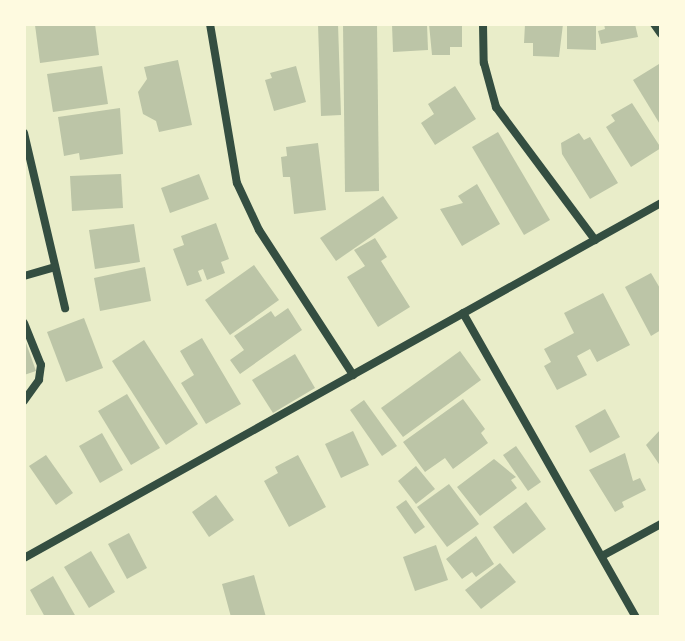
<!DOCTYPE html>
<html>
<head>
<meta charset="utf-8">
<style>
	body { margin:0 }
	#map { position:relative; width:685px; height:641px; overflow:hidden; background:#e9edc9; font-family:Merriweather,serif }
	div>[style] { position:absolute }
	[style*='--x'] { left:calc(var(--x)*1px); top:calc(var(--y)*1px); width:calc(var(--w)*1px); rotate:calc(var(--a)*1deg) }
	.building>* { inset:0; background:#bcc5a7 }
	.minor>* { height:8px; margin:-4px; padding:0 4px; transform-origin:4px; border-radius:4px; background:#344e41 }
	span { translate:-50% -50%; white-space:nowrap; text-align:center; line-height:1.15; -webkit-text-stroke:7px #fefae0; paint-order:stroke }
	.frame { position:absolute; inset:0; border:26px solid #fefae0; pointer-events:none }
</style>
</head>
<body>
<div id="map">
	<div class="building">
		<div style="clip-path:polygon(95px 24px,99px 55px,40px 63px,35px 25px)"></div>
		<div style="clip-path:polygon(318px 24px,338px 24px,341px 115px,321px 116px)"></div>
		<div style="clip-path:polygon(343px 24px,377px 24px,379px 191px,345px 192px)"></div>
		<div style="clip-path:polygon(392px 24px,427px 24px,428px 50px,393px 52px)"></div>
		<div style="clip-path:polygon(429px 24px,462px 24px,462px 47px,450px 47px,450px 55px,432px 55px)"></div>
		<div style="clip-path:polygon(525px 24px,563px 24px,559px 57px,533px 56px,533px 43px,524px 43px)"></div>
		<div style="clip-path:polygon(567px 24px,596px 24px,596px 50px,567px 49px)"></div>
		<div style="clip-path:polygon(604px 24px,635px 24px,638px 37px,601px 44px,598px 31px,605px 29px)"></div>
		<div style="clip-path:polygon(178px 60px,192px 125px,159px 132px,156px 121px,143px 114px,138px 92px,147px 79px,144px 67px)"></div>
		<div style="clip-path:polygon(659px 64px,661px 67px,661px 126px,633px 80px)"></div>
		<div style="clip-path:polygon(102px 66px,108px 104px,53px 112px,47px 74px)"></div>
		<div style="clip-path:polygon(296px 66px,306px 102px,274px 111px,265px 80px,272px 78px,270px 73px)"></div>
		<div style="clip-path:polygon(455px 86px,476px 119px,435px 145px,421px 123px,434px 114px,428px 104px)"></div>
		<div style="clip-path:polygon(632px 103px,661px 148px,631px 167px,606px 127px,615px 121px,611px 115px)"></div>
		<div style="clip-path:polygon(120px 108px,123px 154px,80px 160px,79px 153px,64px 156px,58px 117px)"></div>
		<div style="clip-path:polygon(498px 132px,550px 220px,524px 235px,472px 147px)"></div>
		<div style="clip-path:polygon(579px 133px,584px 140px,590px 137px,618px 183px,590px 199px,562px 154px,561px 143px)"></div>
		<div style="clip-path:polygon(318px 143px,326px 210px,294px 214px,290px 177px,283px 177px,281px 157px,287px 156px,286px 147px)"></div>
		<div style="clip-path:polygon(121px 174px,123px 208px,72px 211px,70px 176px)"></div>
		<div style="clip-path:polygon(199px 174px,209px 199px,170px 213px,161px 188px)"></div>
		<div style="clip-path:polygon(477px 184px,500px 224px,462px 246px,440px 209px,463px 203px,458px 196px)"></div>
		<div style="clip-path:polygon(383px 196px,398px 218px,336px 261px,320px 238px)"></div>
		<div style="clip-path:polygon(216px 223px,229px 259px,221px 262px,225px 273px,207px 280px,203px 269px,198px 271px,202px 281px,187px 286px,173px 249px,184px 245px,181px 236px)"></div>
		<div style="clip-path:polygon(134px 224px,140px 262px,95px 269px,89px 230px)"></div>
		<div style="clip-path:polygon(375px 238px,387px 257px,381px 261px,410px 307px,378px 327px,347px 277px,365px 266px,354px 250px)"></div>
		<div style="clip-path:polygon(254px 265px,279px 300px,230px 335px,205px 300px)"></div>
		<div style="clip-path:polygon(145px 267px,151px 301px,100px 311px,94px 278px)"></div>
		<div style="clip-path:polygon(651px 273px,661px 290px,661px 330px,651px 336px,625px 287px)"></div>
		<div style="clip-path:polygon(603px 293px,630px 345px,597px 362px,590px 349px,577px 356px,587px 375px,557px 390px,544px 366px,551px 362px,544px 349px,574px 333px,564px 313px)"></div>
		<div style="clip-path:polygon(288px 308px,302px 330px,240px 374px,230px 360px,244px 350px,234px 336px,271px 311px,275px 317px)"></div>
		<div style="clip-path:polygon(84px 318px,103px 368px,66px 382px,47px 332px)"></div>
		<div style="clip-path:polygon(24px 337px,36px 371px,24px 375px)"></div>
		<div style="clip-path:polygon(202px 338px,241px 404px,206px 424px,181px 383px,194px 375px,180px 351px)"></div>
		<div style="clip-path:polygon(144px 340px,198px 424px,166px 445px,112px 361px)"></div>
		<div style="clip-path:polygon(460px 351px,481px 380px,403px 437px,381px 408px)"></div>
		<div style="clip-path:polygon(295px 354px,315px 388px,273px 413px,252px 380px)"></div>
		<div style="clip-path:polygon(127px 394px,160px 448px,131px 465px,98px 411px)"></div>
		<div style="clip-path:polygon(463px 399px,485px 429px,481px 433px,488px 443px,453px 469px,445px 458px,425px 472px,403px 442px)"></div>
		<div style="clip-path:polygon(364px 400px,397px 446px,382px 456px,350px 410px)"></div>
		<div style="clip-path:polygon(605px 409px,620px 437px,590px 453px,575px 426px)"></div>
		<div style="clip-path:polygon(661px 429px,661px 467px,646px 445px)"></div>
		<div style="clip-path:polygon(353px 431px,369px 465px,341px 478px,325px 444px)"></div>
		<div style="clip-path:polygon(102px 433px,123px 470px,100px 483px,79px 446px)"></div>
		<div style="clip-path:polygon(516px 446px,541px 482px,528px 491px,503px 455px)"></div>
		<div style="clip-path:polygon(625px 453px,633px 481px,640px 478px,646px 490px,622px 502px,624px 507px,615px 512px,589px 470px)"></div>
		<div style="clip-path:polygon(46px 455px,73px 493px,56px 505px,29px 466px)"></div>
		<div style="clip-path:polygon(298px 455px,326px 507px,289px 527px,264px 481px,278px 473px,275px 467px)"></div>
		<div style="clip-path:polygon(494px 459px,516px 477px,511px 480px,517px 488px,480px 516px,457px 487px)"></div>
		<div style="clip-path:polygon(416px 466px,435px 489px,416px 504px,398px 481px)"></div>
		<div style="clip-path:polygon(449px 484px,479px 524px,447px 547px,417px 507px)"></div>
		<div style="clip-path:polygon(216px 495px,234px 520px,209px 537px,192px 512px)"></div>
		<div style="clip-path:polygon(406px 500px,425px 527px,415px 534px,396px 507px)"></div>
		<div style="clip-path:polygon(526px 502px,546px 529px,513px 554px,493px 527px)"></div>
		<div style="clip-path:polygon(129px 533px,147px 568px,127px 579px,108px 544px)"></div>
		<div style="clip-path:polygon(476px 536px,494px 564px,476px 577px,472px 572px,462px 579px,446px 559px)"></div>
		<div style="clip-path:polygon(436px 545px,448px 580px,415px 591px,403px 557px)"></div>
		<div style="clip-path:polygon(91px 551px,115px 592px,89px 608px,64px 567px)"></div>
		<div style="clip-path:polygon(500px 563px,516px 582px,481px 609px,465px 590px)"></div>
		<div style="clip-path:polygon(254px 575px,266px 617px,231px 617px,222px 584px)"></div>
		<div style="clip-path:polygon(53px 576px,76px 617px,45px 617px,30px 590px)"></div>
	</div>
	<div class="minor">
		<div style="--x:210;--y:24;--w:161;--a:80.4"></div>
		<div style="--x:237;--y:183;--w:52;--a:64.9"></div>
		<div style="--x:259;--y:230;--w:173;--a:57"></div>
		<div style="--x:483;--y:24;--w:39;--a:89"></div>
		<div style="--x:484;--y:63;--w:46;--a:74.7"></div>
		<div style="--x:496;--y:107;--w:166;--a:53.3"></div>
		<div style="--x:654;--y:24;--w:12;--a:55"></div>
		<div style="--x:24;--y:133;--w:180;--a:76.8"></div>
		<div style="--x:24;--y:276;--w:32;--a:-16"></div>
		<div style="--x:463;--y:313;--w:350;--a:60.4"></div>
		<div style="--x:24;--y:323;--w:45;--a:68"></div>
		<div style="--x:41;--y:365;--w:15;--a:98"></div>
		<div style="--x:39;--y:380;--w:26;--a:126"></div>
		<div style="--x:602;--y:556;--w:67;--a:-28.5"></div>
		<div style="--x:24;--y:558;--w:729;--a:-29.13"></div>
	</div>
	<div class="frame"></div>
</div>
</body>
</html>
